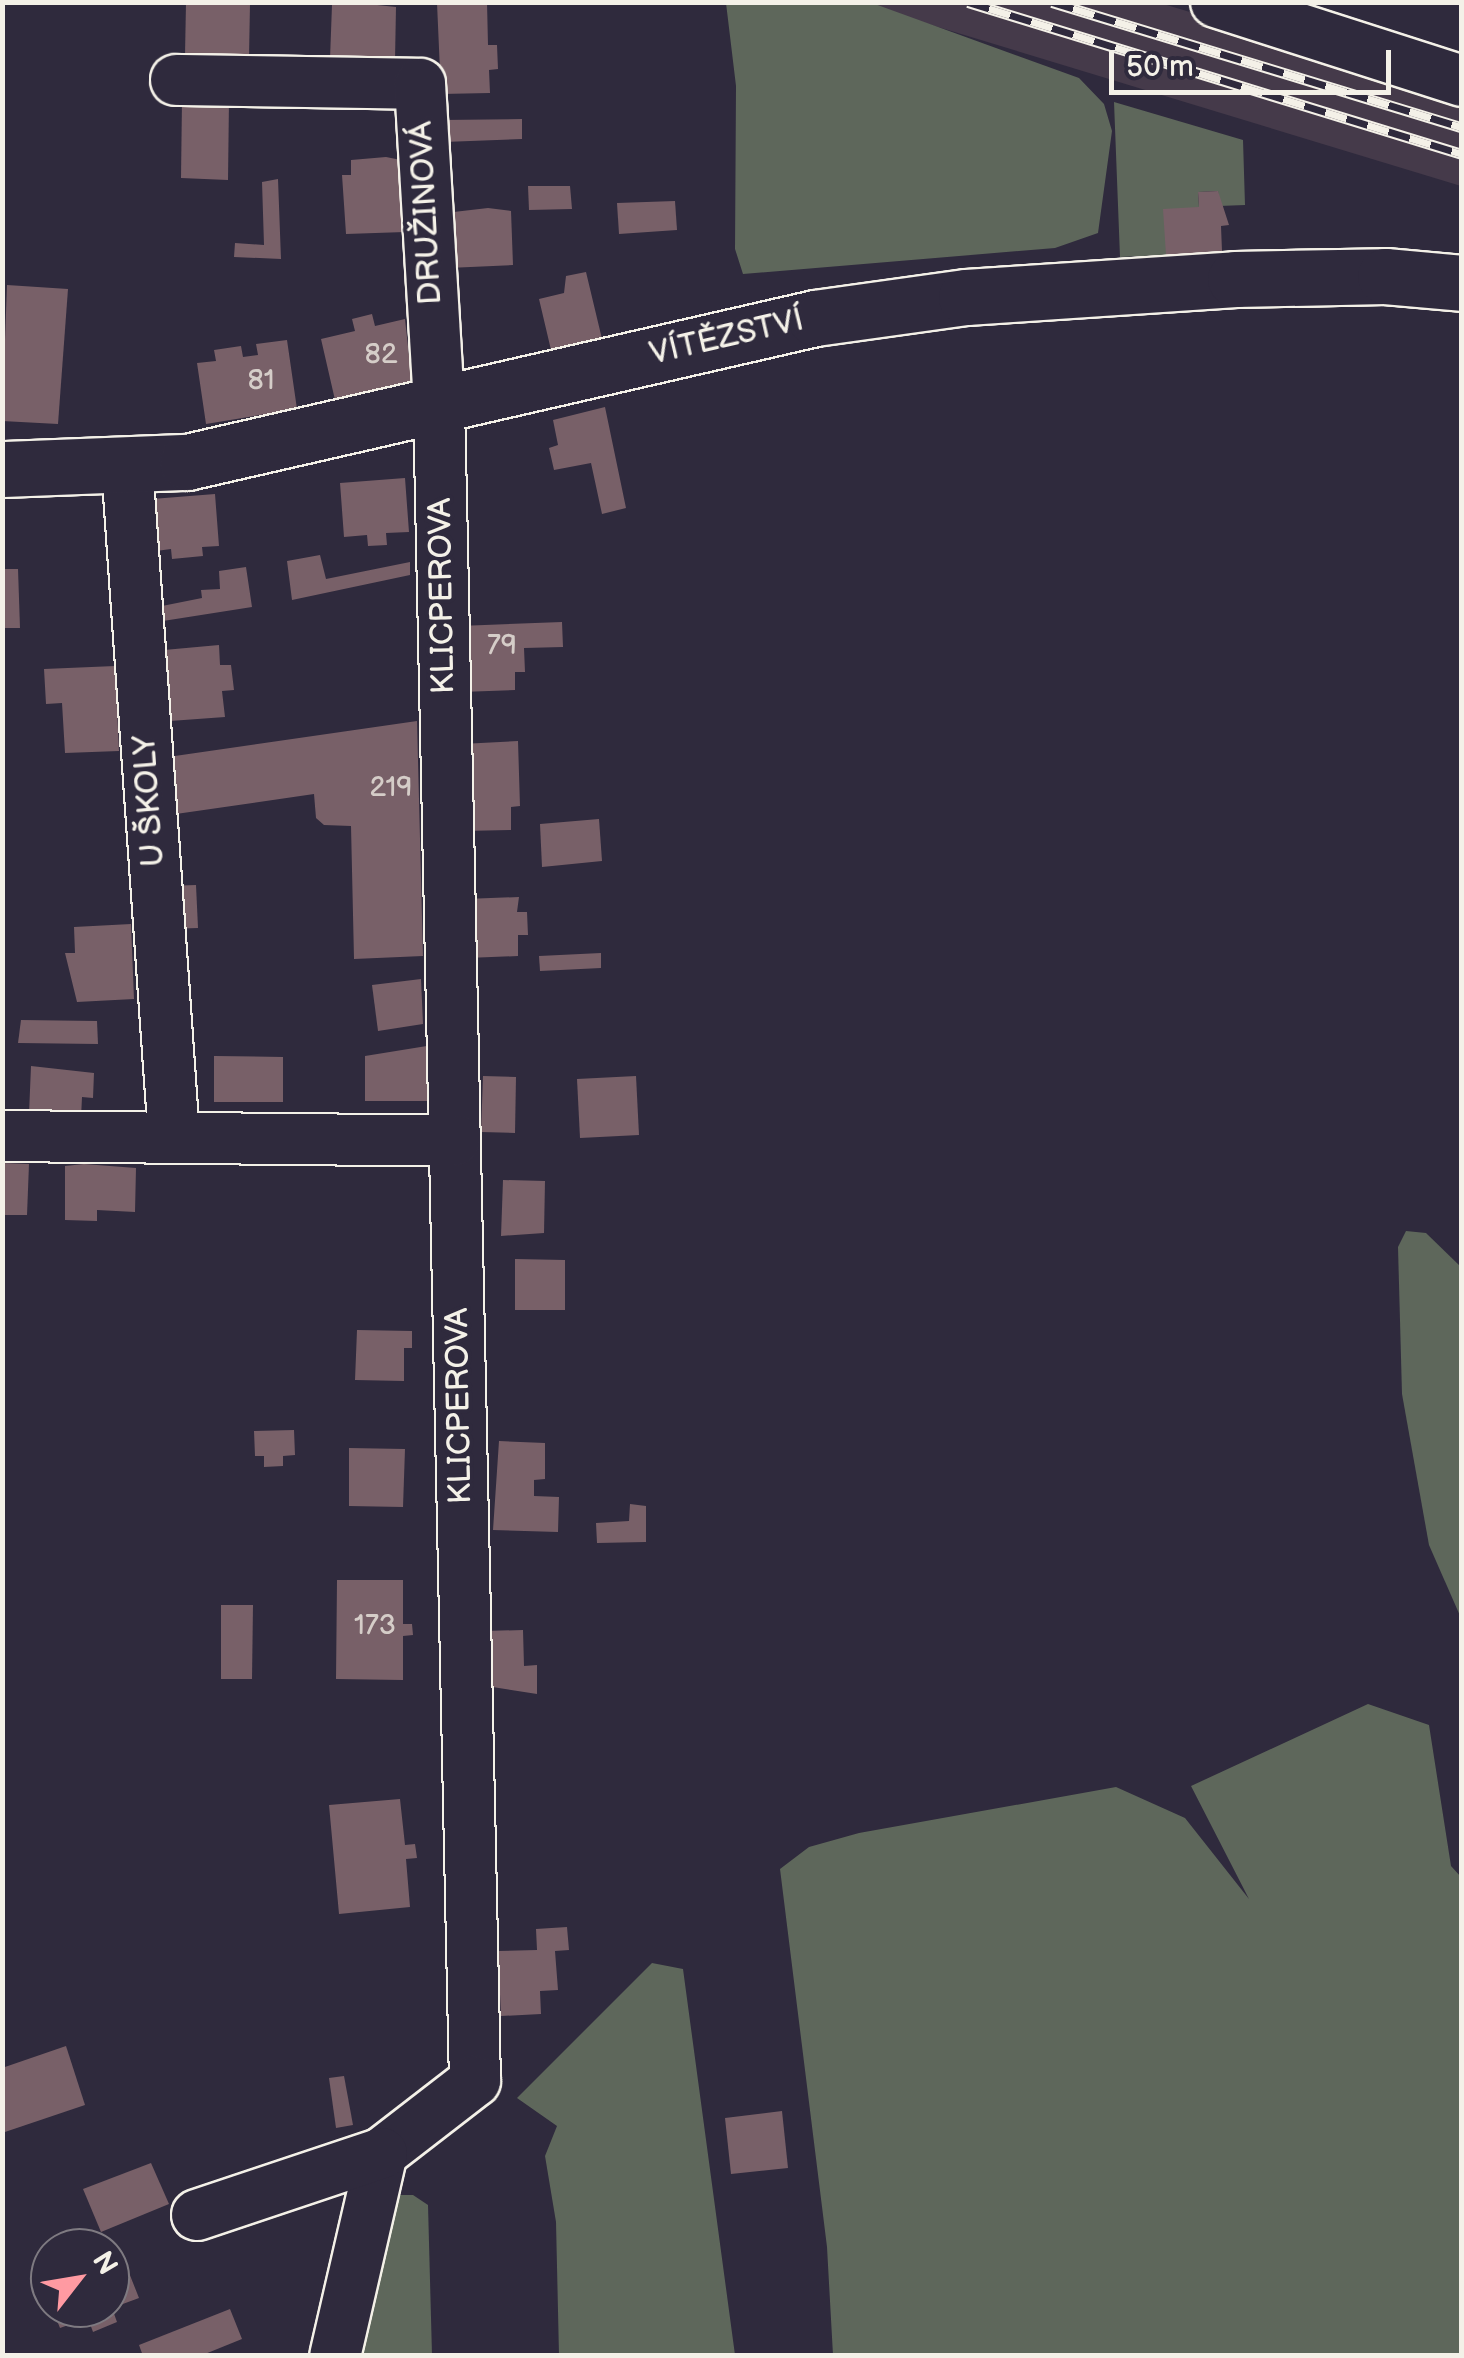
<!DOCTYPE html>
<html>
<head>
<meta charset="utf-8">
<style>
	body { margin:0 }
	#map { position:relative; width:1464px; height:2358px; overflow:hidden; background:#2f2a3d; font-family:"Balsamiq Sans",sans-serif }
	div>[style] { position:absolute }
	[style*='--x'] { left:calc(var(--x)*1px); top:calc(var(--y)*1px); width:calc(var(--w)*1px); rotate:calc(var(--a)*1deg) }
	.built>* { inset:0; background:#453a4a }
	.green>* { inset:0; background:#5e675b }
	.building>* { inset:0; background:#786068 }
	.roads { filter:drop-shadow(2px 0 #f4f1e8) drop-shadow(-2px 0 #f4f1e8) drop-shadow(0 2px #f4f1e8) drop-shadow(0 -2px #f4f1e8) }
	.minor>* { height:50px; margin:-25px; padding:0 25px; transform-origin:25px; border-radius:25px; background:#2f2a3d }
	.major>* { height:55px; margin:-27.5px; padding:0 27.5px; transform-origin:27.5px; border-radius:27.5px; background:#2f2a3d }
	.rail>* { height:11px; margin-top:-5.5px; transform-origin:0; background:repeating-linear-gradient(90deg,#2f2a3d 0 22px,#f4f1e8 0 44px); box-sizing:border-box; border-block:2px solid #f4f1e8 }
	span { translate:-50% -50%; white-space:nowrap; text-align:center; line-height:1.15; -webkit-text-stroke:8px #2f2a3d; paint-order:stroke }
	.number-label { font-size:28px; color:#d5cdc8 }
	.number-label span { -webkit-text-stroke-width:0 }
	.street-label { font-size:32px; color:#f4f1e8 }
	.frame { position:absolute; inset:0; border:5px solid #f4f1e8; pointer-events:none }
	.north { position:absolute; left:30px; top:2228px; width:100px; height:100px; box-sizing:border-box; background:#2f2a3d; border:2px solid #7e7a81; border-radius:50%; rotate:59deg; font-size:28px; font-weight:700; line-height:40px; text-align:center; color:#f4f1e8 }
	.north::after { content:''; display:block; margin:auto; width:35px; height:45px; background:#ff9aa2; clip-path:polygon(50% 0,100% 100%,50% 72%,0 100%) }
	.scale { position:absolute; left:1109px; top:50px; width:282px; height:45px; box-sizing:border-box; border:5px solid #f4f1e8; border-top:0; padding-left:12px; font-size:30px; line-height:35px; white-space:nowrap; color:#f4f1e8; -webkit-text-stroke:8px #2f2a3d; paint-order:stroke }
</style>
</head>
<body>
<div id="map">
	<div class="built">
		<div style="clip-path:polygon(859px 3px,1160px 3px,1461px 94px,1461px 186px)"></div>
	</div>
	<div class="green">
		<div style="clip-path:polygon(726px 3px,872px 3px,1079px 78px,1104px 104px,1112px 131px,1098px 233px,1055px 248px,743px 274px,735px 249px,736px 86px)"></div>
		<div style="clip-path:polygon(1114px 102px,1243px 140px,1245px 205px,1219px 206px,1218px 191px,1198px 192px,1199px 207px,1166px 255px,1120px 257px)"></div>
		<div style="clip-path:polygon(1406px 1231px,1426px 1233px,1461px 1267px,1461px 1618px,1429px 1545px,1402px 1394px,1398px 1247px)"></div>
		<div style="clip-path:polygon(1368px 1704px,1429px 1725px,1451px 1866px,1461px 1877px,1461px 2355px,833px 2355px,827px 2247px,780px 1869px,809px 1847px,859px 1833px,1116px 1787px,1185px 1818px,1249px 1899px,1191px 1786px)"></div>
		<div style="clip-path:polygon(652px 1963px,683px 1969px,735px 2355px,559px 2355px,556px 2222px,545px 2156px,557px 2126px,517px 2098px)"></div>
		<div style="clip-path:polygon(394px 2195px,413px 2195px,428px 2205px,432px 2355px,354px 2356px)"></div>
	</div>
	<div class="building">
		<div style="clip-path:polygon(349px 2px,396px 7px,395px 60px,330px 59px,332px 5px)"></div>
		<div style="clip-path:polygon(487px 2px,488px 45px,497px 45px,498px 69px,489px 70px,490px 93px,441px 94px,437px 3px)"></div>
		<div style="clip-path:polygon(186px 3px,250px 4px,249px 57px,185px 55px)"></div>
		<div style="clip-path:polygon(182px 100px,229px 100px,228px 180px,181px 178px)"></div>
		<div style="clip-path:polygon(522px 119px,522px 139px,444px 142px,442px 120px)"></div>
		<div style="clip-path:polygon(386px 157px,401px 160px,405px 232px,346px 234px,342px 175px,351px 175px,351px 160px)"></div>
		<div style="clip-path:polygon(278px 179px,281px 259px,234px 257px,235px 243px,264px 245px,262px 182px)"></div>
		<div style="clip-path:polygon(528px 186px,570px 186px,572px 209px,529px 210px)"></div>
		<div style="clip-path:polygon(1218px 191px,1229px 225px,1221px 226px,1222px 251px,1166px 255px,1163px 209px,1199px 207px,1198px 192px)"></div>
		<div style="clip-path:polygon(675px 201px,677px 230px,619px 234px,617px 203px)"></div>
		<div style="clip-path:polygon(488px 208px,511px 211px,513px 265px,448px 268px,445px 213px)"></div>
		<div style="clip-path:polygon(586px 272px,602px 339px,551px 350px,539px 299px,564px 293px,566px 276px)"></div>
		<div style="clip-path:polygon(7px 285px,68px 289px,58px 424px,2px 421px)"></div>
		<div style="clip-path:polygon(372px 314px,375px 326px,405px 319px,412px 383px,335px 400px,321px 339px,355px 331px,352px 319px)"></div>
		<div style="clip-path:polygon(287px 340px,297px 409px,206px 424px,197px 363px,216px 361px,214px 350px,241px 346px,243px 357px,258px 355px,256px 344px)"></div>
		<div style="clip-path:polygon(605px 407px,626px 508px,602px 514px,591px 463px,554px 470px,549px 448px,558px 445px,553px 420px)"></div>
		<div style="clip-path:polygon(405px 478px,409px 532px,386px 533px,387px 545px,368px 546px,367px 535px,344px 537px,340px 483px)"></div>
		<div style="clip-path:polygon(215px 494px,219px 546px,202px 547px,203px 556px,172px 559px,171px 549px,156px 551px,152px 499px)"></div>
		<div style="clip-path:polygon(320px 555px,326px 579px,410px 562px,410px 575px,292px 600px,287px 561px)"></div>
		<div style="clip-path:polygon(246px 567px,252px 607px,163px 621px,162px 606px,202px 598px,201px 590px,220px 589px,219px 571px)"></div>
		<div style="clip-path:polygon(2px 569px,18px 569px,20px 628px,2px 628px)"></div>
		<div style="clip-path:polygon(562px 622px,563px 647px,524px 648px,525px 672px,515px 672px,515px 690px,461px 692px,459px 626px)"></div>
		<div style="clip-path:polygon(219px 645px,220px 665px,231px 665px,234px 690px,222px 691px,225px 717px,170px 721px,164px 650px)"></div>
		<div style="clip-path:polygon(115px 666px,119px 751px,65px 753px,62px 703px,46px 704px,44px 669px)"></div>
		<div style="clip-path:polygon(417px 721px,423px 956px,354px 959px,351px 826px,324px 825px,316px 818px,314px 794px,169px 815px,161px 758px)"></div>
		<div style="clip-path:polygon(518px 741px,520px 806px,511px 807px,511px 830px,463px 831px,461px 744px)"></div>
		<div style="clip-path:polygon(599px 819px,602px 861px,542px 867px,540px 824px)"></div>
		<div style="clip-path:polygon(196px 885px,198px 928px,167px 929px,165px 886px)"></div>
		<div style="clip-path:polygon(519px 897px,517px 912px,527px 912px,528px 935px,518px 935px,518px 956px,467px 958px,465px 899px)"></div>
		<div style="clip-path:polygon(131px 924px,134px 999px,77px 1002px,65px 953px,75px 953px,74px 927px)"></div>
		<div style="clip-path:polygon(601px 953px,601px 968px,540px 971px,539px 956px)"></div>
		<div style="clip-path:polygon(421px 979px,423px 1024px,378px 1031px,372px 985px)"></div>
		<div style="clip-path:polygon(21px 1020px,97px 1021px,98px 1044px,18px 1043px)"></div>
		<div style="clip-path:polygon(433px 1045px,434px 1101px,365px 1101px,365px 1056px)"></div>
		<div style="clip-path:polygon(214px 1056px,283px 1057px,283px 1102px,214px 1102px)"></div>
		<div style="clip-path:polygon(31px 1066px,94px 1073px,93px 1098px,82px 1097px,81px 1118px,29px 1114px)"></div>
		<div style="clip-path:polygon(483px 1076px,516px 1077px,515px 1133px,481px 1132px)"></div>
		<div style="clip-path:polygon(636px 1076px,639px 1135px,580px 1138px,577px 1079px)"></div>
		<div style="clip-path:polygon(2px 1163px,29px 1164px,27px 1215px,2px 1215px)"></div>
		<div style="clip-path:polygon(84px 1164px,136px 1168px,135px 1212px,97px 1210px,97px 1221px,65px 1220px,65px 1166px)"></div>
		<div style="clip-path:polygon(503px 1180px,545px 1181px,544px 1233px,501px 1236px)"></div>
		<div style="clip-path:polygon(515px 1259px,565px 1260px,565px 1310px,515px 1310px)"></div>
		<div style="clip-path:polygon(357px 1330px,412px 1331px,412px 1348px,404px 1348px,404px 1381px,355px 1380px)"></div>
		<div style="clip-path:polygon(294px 1430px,295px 1455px,283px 1456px,283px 1466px,264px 1467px,264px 1456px,255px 1456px,254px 1431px)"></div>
		<div style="clip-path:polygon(499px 1441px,545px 1443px,545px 1479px,534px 1480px,534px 1496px,559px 1497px,558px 1532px,493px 1530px)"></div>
		<div style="clip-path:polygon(349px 1448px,405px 1449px,403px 1507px,349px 1506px)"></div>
		<div style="clip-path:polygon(630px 1504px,646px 1506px,646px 1542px,597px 1543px,596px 1523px,629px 1521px)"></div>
		<div style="clip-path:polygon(337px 1580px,403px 1580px,403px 1624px,412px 1624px,413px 1635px,403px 1636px,403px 1680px,336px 1679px)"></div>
		<div style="clip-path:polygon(221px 1605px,253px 1605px,252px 1679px,221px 1679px)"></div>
		<div style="clip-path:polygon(523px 1630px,524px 1666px,537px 1665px,537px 1694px,486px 1686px,484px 1631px)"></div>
		<div style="clip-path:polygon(400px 1799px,405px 1845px,415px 1844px,417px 1858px,406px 1859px,410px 1907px,339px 1914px,329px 1805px)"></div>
		<div style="clip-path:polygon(567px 1927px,569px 1950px,555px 1951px,558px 1990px,540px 1991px,541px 2014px,501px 2016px,498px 1951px,537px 1950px,536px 1929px)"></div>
		<div style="clip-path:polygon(66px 2046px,85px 2105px,2px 2133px,2px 2068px)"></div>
		<div style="clip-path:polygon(344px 2076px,353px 2125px,336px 2128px,329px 2078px)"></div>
		<div style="clip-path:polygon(782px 2111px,788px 2168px,731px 2174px,725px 2118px)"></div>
		<div style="clip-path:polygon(151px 2163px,169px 2204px,101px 2232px,83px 2189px)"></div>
		<div style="clip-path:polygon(120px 2250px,139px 2298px,112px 2308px,117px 2322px,93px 2332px,88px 2318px,60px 2328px,52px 2308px,110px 2308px,110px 2253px)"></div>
		<div style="clip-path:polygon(50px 2277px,50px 2301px,42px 2280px)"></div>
		<div style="clip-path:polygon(230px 2309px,242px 2339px,200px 2356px,143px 2356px,139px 2345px)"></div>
	</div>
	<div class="roads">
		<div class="minor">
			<div style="--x:1216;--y:2;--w:258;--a:17.8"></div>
			<div style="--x:176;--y:80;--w:244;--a:0.9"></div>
			<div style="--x:420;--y:84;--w:323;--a:86.6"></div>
			<div style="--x:439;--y:406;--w:1675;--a:88.77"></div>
			<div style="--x:475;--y:2081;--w:118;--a:142.3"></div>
			<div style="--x:382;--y:2153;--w:208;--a:103"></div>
			<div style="--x:127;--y:465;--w:674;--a:86"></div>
			<div style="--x:2;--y:1136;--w:453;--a:0.6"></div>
			<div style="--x:197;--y:2215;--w:195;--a:-18.5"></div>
		</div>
		<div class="major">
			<div style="--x:2;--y:469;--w:185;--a:-2.2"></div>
			<div style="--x:187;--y:462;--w:644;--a:-12.91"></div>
			<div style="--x:815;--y:318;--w:152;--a:-7.9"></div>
			<div style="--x:966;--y:297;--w:270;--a:-3.8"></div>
			<div style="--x:1235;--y:279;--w:150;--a:-1.1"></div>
			<div style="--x:1385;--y:276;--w:77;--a:5.2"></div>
		</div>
	</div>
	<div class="rail">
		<div style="--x:968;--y:2;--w:517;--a:17.1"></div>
		<div style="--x:1052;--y:2;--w:429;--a:17"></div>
	</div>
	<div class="number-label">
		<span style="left:381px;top:355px">82</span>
		<span style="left:261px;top:381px">81</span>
		<span style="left:502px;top:646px">79</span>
		<span style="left:391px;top:788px">219</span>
		<span style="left:375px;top:1626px">173</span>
	</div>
	<div class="street-label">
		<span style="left:427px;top:213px;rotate:-93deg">DRUŽINOVÁ</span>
		<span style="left:727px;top:338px;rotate:-13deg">VÍTĚZSTVÍ</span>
		<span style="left:443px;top:596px;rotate:-91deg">KLICPEROVA</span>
		<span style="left:150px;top:801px;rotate:-94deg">U ŠKOLY</span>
		<span style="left:460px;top:1406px;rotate:-91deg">KLICPEROVA</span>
	</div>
	<div class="frame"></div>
	<div class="north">N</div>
	<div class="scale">50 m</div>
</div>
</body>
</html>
